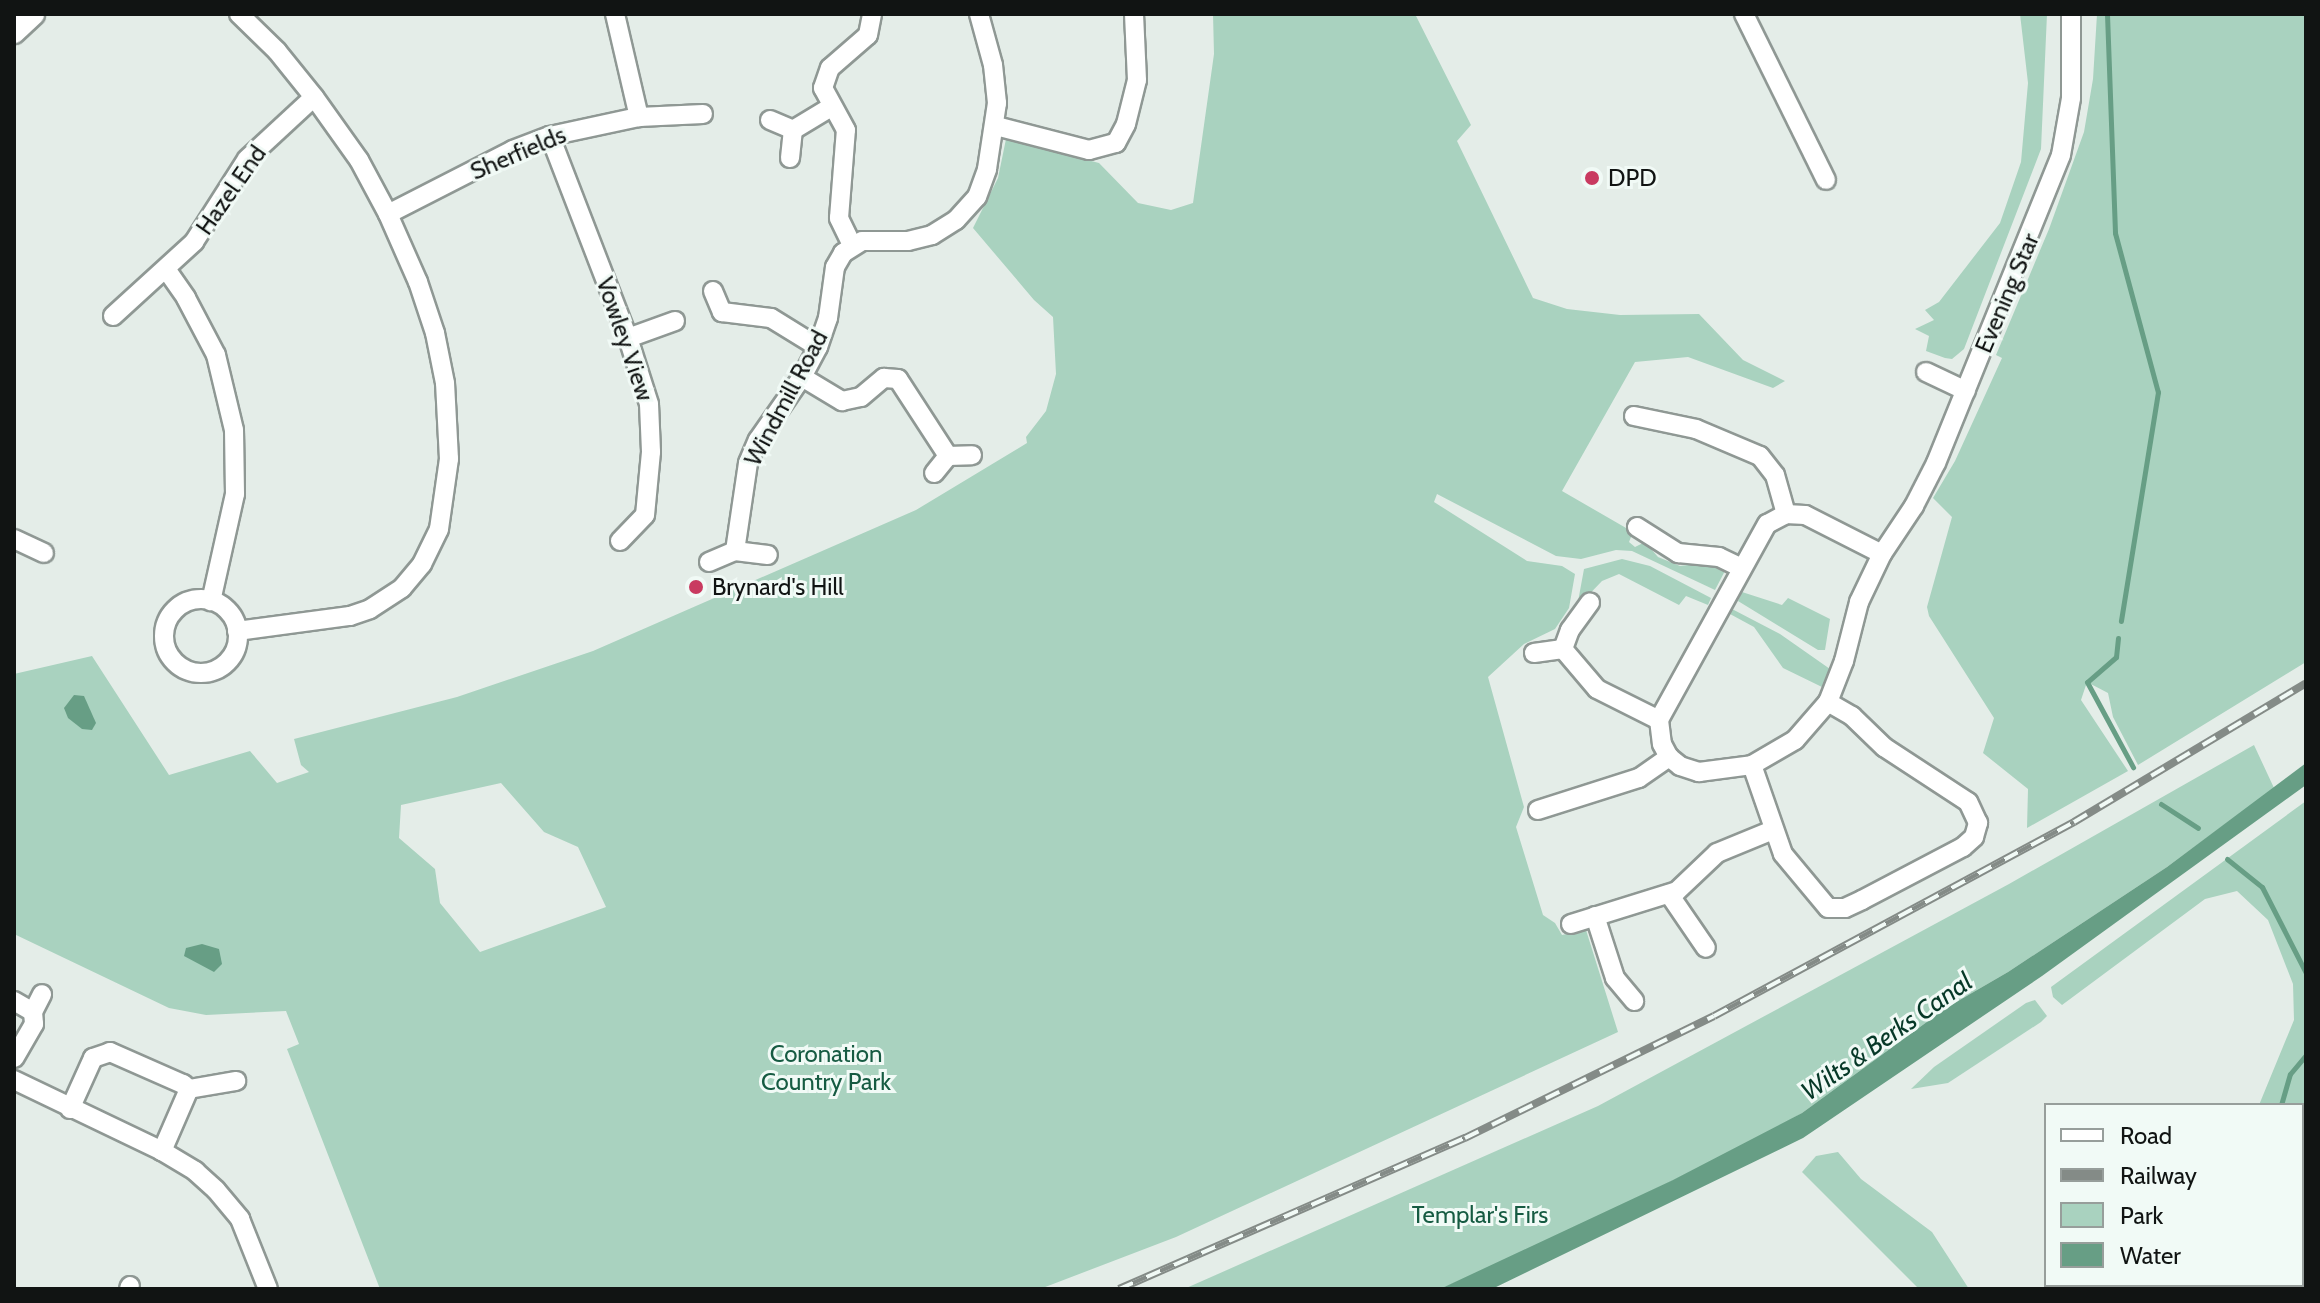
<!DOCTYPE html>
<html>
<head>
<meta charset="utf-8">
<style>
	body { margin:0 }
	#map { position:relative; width:2320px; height:1303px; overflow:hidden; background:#e4ede8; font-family:Cabin,sans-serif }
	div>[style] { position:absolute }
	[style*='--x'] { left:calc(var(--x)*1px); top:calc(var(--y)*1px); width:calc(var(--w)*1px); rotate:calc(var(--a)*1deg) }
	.green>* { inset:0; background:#a9d2bf }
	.water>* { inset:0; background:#679e85 }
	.stream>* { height:5px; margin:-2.5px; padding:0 2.5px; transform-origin:2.5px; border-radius:2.5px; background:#679e85 }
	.roads { filter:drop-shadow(2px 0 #8f9894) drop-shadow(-2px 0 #8f9894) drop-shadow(0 2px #8f9894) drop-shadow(0 -2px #8f9894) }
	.minor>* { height:18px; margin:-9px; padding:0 9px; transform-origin:9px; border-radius:9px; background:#fff }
	.minor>.ring { margin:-9px; padding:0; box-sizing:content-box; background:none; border:18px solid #fff; border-radius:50% }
	.tertiary>* { height:22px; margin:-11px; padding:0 11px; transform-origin:11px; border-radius:11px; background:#fff }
	.rail>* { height:8px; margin-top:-4px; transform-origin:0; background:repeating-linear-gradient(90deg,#f1faf6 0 15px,#848b87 0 30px); box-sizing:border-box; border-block:2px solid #848b87 }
	.dots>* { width:22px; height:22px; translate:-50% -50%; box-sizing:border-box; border:4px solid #f1faf6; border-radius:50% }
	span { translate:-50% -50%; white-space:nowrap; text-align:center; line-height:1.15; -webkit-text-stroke:6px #f1faf6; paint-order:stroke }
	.street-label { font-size:24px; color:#111413 }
	.poi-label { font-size:24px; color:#111413 }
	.left { translate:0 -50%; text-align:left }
	.park-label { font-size:24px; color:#165b42 }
	.water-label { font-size:26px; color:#063827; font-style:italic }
	.frame { position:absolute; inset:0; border:16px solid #111413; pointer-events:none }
	.legend { position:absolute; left:2044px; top:1103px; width:260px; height:184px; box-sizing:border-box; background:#f1faf6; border:2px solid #979e9b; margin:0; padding:10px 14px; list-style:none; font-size:24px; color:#111413 }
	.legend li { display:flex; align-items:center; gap:16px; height:40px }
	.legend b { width:40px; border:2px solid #979e9b }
</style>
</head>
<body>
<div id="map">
	<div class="green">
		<div style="clip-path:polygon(evenodd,1213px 14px,1415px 14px,1471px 125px,1457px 141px,1533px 298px,1567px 309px,1620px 315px,1699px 314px,1743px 360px,1785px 381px,1773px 388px,1688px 357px,1635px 362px,1562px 491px,1633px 532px,1629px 542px,1635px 547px,1645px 542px,1658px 557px,1680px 566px,1711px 562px,1727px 567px,1715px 590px,1632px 551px,1616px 550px,1581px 559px,1556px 556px,1437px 494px,1434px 502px,1527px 561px,1562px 566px,1575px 574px,1569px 608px,1555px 629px,1524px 644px,1488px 677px,1524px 807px,1516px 827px,1543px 915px,1555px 923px,1562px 935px,1586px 930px,1618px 1032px,1176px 1237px,1040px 1289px,380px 1289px,287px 1049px,299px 1044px,286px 1011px,206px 1015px,169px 1008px,14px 934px,14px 674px,92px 656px,169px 775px,250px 751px,277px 783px,309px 772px,301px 765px,294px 739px,457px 697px,593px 651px,916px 510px,1027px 443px,1026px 437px,1046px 411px,1056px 374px,1053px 317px,1034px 300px,973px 228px,998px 178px,1006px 139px,1099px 163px,1138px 203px,1171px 210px,1193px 203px,1214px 54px,1213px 14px,501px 783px,544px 832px,578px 847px,606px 907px,480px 952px,440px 903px,435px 869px,399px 838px,401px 805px,501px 783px)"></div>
		<div style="clip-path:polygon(2020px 14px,2047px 14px,2041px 149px,1964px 349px,1952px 359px,1945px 358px,1926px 351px,1929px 336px,1915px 329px,1934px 320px,1925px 310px,1939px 302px,2000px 223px,2021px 162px,2028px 83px)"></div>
		<div style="clip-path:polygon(2097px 14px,2306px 14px,2306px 662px,2138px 765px,2113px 717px,2108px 693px,2087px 682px,2081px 700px,2128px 771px,2027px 828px,2028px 789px,1983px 753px,1994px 718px,1929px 616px,1927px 607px,1952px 517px,1933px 498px,1955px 461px,2002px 358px,1996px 355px,2049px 229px,2084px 132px,2093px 79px)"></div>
		<div style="clip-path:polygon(1622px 559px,1650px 566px,1711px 598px,1708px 605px,1686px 596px,1679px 605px,1619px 574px,1602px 581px,1577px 607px,1584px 569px)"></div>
		<div style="clip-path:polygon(1742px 592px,1782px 605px,1788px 598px,1830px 619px,1825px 650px,1818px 650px,1738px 601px)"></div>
		<div style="clip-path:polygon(1732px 609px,1780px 634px,1830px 669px,1822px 687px,1783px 668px,1754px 627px,1730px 614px)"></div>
		<div style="clip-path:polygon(2254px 745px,2274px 788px,2167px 867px,2008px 972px,1946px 1008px,1802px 1113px,1751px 1143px,1499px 1264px,1440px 1289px,1184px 1289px,1598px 1106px,2009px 884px)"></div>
		<div style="clip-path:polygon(2306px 801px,2306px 1144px,2302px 1147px,2302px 1105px,2259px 1105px,2294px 1020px,2293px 984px,2268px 920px,2237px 891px,2205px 899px,2062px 1005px,2053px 997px,2051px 987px)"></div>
		<div style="clip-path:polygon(2035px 1000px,2047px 1016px,2041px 1022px,1948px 1083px,1911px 1089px,1934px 1067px,2026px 1003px)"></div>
		<div style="clip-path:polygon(1838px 1152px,1861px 1179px,1932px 1232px,1969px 1289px,1919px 1289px,1802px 1172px,1816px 1156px)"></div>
	</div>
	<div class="water">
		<div style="clip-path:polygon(74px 695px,84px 696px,96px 723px,92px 730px,82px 729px,68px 718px,64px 708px)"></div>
		<div style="clip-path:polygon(2306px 763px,2306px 785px,2042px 976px,1803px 1138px,1492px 1289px,1440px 1289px,1673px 1180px,1802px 1113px,1946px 1008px,2008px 972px,2167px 867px)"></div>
		<div style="clip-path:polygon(202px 944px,219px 949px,222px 964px,214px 972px,184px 956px,186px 948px)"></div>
	</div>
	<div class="stream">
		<div style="--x:2107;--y:14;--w:219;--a:87.9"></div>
		<div style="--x:2115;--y:233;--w:165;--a:74.9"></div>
		<div style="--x:2158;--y:392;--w:232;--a:99.2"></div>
		<div style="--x:2118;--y:638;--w:19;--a:96"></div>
		<div style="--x:2116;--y:657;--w:38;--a:139"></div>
		<div style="--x:2087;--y:682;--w:97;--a:61.6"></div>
		<div style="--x:2161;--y:804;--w:44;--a:33"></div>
		<div style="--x:2227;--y:859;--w:45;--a:38.7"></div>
		<div style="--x:2262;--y:887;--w:97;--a:62.9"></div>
		<div style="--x:2281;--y:1105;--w:32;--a:-74"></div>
		<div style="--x:2290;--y:1074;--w:25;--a:-50"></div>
		<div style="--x:2096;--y:1289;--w:6;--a:-39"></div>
	</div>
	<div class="roads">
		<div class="minor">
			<div style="--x:615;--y:14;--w:106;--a:76.9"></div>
			<div style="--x:1744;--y:14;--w:185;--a:63.7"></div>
			<div style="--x:770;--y:120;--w:25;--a:23"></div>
			<div style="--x:793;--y:130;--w:44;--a:-31.2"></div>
			<div style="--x:996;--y:126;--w:96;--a:14.5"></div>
			<div style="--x:1089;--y:150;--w:28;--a:-15"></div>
			<div style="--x:1116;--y:143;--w:21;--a:-62"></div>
			<div style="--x:1126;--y:124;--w:45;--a:-76"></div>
			<div style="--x:1137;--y:80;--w:66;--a:-92.6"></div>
			<div style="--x:550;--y:136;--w:217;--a:68.9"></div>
			<div style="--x:628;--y:338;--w:69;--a:72.3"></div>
			<div style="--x:649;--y:404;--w:48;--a:87.6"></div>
			<div style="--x:651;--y:452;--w:63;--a:95.4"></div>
			<div style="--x:645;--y:515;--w:36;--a:134"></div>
			<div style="--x:790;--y:158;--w:28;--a:-84"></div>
			<div style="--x:388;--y:214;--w:140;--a:-27.1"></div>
			<div style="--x:513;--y:150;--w:40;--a:-21"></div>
			<div style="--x:550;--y:136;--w:91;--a:-12.1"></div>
			<div style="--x:639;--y:117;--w:64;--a:-2.7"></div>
			<div style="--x:852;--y:245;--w:30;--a:-116"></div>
			<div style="--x:839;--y:218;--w:88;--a:-85.5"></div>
			<div style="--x:846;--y:130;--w:48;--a:-118.7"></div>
			<div style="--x:823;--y:88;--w:21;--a:-71"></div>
			<div style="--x:830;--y:68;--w:50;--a:-41"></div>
			<div style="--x:868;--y:35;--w:21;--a:-79"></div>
			<div style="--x:166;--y:269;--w:35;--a:55"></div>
			<div style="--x:186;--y:298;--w:64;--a:62.2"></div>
			<div style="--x:216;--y:355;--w:77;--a:76.5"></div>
			<div style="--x:234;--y:430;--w:64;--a:89.1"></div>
			<div style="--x:235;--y:494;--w:110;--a:102.6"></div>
			<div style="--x:713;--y:291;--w:23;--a:67"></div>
			<div style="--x:722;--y:312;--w:49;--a:7"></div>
			<div style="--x:771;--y:318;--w:55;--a:31.7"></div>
			<div style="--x:113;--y:316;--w:110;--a:-42.4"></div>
			<div style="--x:194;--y:242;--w:98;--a:-57.4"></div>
			<div style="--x:247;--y:159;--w:91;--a:-42.8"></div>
			<div style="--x:628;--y:338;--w:50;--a:-19.9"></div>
			<div style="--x:1926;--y:372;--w:44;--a:25.4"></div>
			<div style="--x:802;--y:377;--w:47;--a:31"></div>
			<div style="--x:842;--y:401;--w:19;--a:-12"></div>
			<div style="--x:861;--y:397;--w:30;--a:-40"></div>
			<div style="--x:884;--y:378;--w:14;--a:4"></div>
			<div style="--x:898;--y:379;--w:92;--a:57"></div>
			<div style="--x:948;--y:456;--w:22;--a:129"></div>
			<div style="--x:1634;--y:416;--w:63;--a:11.8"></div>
			<div style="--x:1696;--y:429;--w:69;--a:22.9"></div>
			<div style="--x:1760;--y:456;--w:24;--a:52"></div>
			<div style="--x:1775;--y:475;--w:41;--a:74.2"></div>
			<div style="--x:948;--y:456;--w:24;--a:-2"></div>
			<div style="--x:1637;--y:527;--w:49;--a:32.4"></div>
			<div style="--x:1678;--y:553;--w:41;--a:5.6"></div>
			<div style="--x:1719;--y:557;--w:25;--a:26"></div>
			<div style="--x:14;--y:539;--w:33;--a:25"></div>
			<div style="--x:735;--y:551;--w:33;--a:7"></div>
			<div style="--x:1882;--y:554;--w:86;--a:-153.1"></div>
			<div style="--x:1805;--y:515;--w:19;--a:-177"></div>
			<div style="--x:1786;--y:514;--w:21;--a:152"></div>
			<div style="--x:1767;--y:524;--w:224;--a:118.9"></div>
			<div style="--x:1659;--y:720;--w:24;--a:83"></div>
			<div style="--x:1662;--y:744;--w:15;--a:62"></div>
			<div style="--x:1669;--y:757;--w:14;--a:39"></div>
			<div style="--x:1680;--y:766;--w:20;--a:18"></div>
			<div style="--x:1699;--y:772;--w:53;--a:-7.5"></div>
			<div style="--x:1752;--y:765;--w:50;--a:-30.2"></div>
			<div style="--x:1795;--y:740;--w:50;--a:-49"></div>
			<div style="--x:1828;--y:702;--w:44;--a:-68.7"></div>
			<div style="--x:1844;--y:661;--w:61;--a:-75.7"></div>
			<div style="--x:1859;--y:602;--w:53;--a:-64.4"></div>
			<div style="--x:1882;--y:554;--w:58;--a:-56.3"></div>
			<div style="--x:1914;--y:506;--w:48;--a:-62.9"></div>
			<div style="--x:1936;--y:463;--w:332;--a:-67.9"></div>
			<div style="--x:2061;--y:155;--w:58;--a:-80"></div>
			<div style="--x:2071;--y:98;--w:84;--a:-90"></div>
			<div style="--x:709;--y:562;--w:28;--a:-23"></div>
			<div style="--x:735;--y:551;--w:89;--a:-81.6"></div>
			<div style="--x:748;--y:463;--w:25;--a:-67"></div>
			<div style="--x:758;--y:440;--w:77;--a:-55.1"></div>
			<div style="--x:802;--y:377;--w:34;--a:-62"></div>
			<div style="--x:818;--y:347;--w:31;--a:-71"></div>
			<div style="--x:828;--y:318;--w:51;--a:-82.2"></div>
			<div style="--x:835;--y:267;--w:16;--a:-60"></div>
			<div style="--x:843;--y:253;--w:22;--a:-32"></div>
			<div style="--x:862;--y:241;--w:46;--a:0"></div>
			<div style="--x:908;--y:241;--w:25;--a:-14"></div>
			<div style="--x:932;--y:235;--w:28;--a:-32"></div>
			<div style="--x:956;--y:220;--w:31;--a:-48"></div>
			<div style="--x:977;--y:197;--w:30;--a:-70"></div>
			<div style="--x:987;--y:169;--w:67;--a:-81.4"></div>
			<div style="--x:997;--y:103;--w:38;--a:-96"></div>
			<div style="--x:993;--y:65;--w:53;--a:-105.4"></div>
			<div class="ring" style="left:164px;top:599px;width:56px;height:56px"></div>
			<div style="--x:237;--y:631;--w:114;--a:-7.6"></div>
			<div style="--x:350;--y:616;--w:21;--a:-19"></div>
			<div style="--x:370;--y:609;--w:38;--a:-33"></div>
			<div style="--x:402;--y:588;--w:31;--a:-50"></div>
			<div style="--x:422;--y:564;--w:39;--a:-64"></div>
			<div style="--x:439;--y:529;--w:71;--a:-81.9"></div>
			<div style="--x:449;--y:459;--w:76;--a:-93"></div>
			<div style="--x:445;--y:383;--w:51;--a:-101.3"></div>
			<div style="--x:435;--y:333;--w:54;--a:-108.4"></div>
			<div style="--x:418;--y:282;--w:74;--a:-113.8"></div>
			<div style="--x:388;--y:214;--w:61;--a:-118.2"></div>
			<div style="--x:359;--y:160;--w:77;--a:-125.5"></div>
			<div style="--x:314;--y:97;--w:59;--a:-128.8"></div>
			<div style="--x:277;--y:51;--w:53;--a:-135.8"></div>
			<div style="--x:1563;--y:649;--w:20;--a:-70"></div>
			<div style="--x:1570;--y:630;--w:34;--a:-54"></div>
			<div style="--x:1534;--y:653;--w:29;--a:-8"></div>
			<div style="--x:1563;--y:649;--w:52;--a:49.6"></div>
			<div style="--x:1597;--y:689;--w:69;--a:26.6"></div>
			<div style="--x:1752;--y:765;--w:94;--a:70.8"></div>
			<div style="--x:1783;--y:854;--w:70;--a:50.2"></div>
			<div style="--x:1828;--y:908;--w:17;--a:0"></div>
			<div style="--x:1845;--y:908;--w:19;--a:-25"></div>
			<div style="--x:1862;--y:900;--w:114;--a:-27.7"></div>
			<div style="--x:1963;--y:847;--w:15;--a:-42"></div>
			<div style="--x:1974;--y:837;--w:15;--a:-74"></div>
			<div style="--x:1978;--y:823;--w:23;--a:-115"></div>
			<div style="--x:1968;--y:802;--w:100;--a:-146.8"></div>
			<div style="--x:1884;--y:747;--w:45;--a:-135.9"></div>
			<div style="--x:1852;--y:716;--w:28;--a:-150"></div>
			<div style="--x:1538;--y:810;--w:106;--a:-17.6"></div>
			<div style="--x:1639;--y:778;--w:37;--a:-35"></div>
			<div style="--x:1669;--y:894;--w:65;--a:55.6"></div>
			<div style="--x:1595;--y:916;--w:65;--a:72.1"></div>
			<div style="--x:1615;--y:978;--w:30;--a:50"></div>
			<div style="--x:1571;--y:924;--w:111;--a:-17.3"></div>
			<div style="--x:1677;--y:891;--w:55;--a:-43.5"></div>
			<div style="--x:1717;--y:853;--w:61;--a:-22.3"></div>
			<div style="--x:14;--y:1001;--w:22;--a:30"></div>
			<div style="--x:33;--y:1012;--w:12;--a:85"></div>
			<div style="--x:34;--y:1024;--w:39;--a:120"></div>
			<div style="--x:33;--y:1012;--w:20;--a:-63"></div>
			<div style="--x:14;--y:1080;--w:164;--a:25.6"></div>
			<div style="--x:162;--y:1151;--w:39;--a:31"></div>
			<div style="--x:195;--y:1171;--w:28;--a:42"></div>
			<div style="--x:216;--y:1190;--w:38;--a:50"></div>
			<div style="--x:240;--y:1219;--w:75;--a:68.2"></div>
			<div style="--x:189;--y:1089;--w:48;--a:-9.7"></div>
			<div style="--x:70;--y:1109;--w:56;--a:-65.7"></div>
			<div style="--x:93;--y:1058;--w:18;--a:-19"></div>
			<div style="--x:110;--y:1052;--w:80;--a:23.7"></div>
			<div style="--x:183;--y:1084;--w:8;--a:40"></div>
			<div style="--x:189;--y:1089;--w:68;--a:113.5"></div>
			<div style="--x:129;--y:1289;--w:3;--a:-72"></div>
		</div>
		<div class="tertiary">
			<div style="--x:14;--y:32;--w:26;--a:-43"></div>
		</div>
	</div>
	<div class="rail">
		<div style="--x:1119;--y:1289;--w:378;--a:-23.6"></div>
		<div style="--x:1465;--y:1138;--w:277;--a:-26.1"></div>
		<div style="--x:1714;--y:1016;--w:409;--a:-28.3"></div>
		<div style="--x:2074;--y:822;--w:270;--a:-30.9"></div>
	</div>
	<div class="dots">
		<div style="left:1592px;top:178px;background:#c93a60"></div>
		<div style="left:696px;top:587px;background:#c93a60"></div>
	</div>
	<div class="street-label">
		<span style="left:518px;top:153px;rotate:-23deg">Sherfields</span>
		<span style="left:231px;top:190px;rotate:-55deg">Hazel End</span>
		<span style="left:2007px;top:293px;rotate:-67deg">Evening Star</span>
		<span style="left:625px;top:339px;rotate:71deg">Vowley View</span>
		<span style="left:786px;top:398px;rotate:-62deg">Windmill Road</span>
	</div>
	<div class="poi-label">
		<span class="left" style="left:1608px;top:178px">DPD</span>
		<span class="left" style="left:712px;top:587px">Brynard's Hill</span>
	</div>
	<div class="park-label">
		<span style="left:826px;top:1068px">Coronation<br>Country Park</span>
		<span style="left:1480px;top:1215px">Templar's Firs</span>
	</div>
	<div class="water-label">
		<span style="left:1887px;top:1037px;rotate:-35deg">Wilts &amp; Berks Canal</span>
	</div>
	<div class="frame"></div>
	<ul class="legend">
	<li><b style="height:10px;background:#fff"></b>Road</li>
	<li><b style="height:10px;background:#848b87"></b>Railway</li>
	<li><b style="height:22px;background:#a9d2bf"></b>Park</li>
	<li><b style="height:22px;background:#679e85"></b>Water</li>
	</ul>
</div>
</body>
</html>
